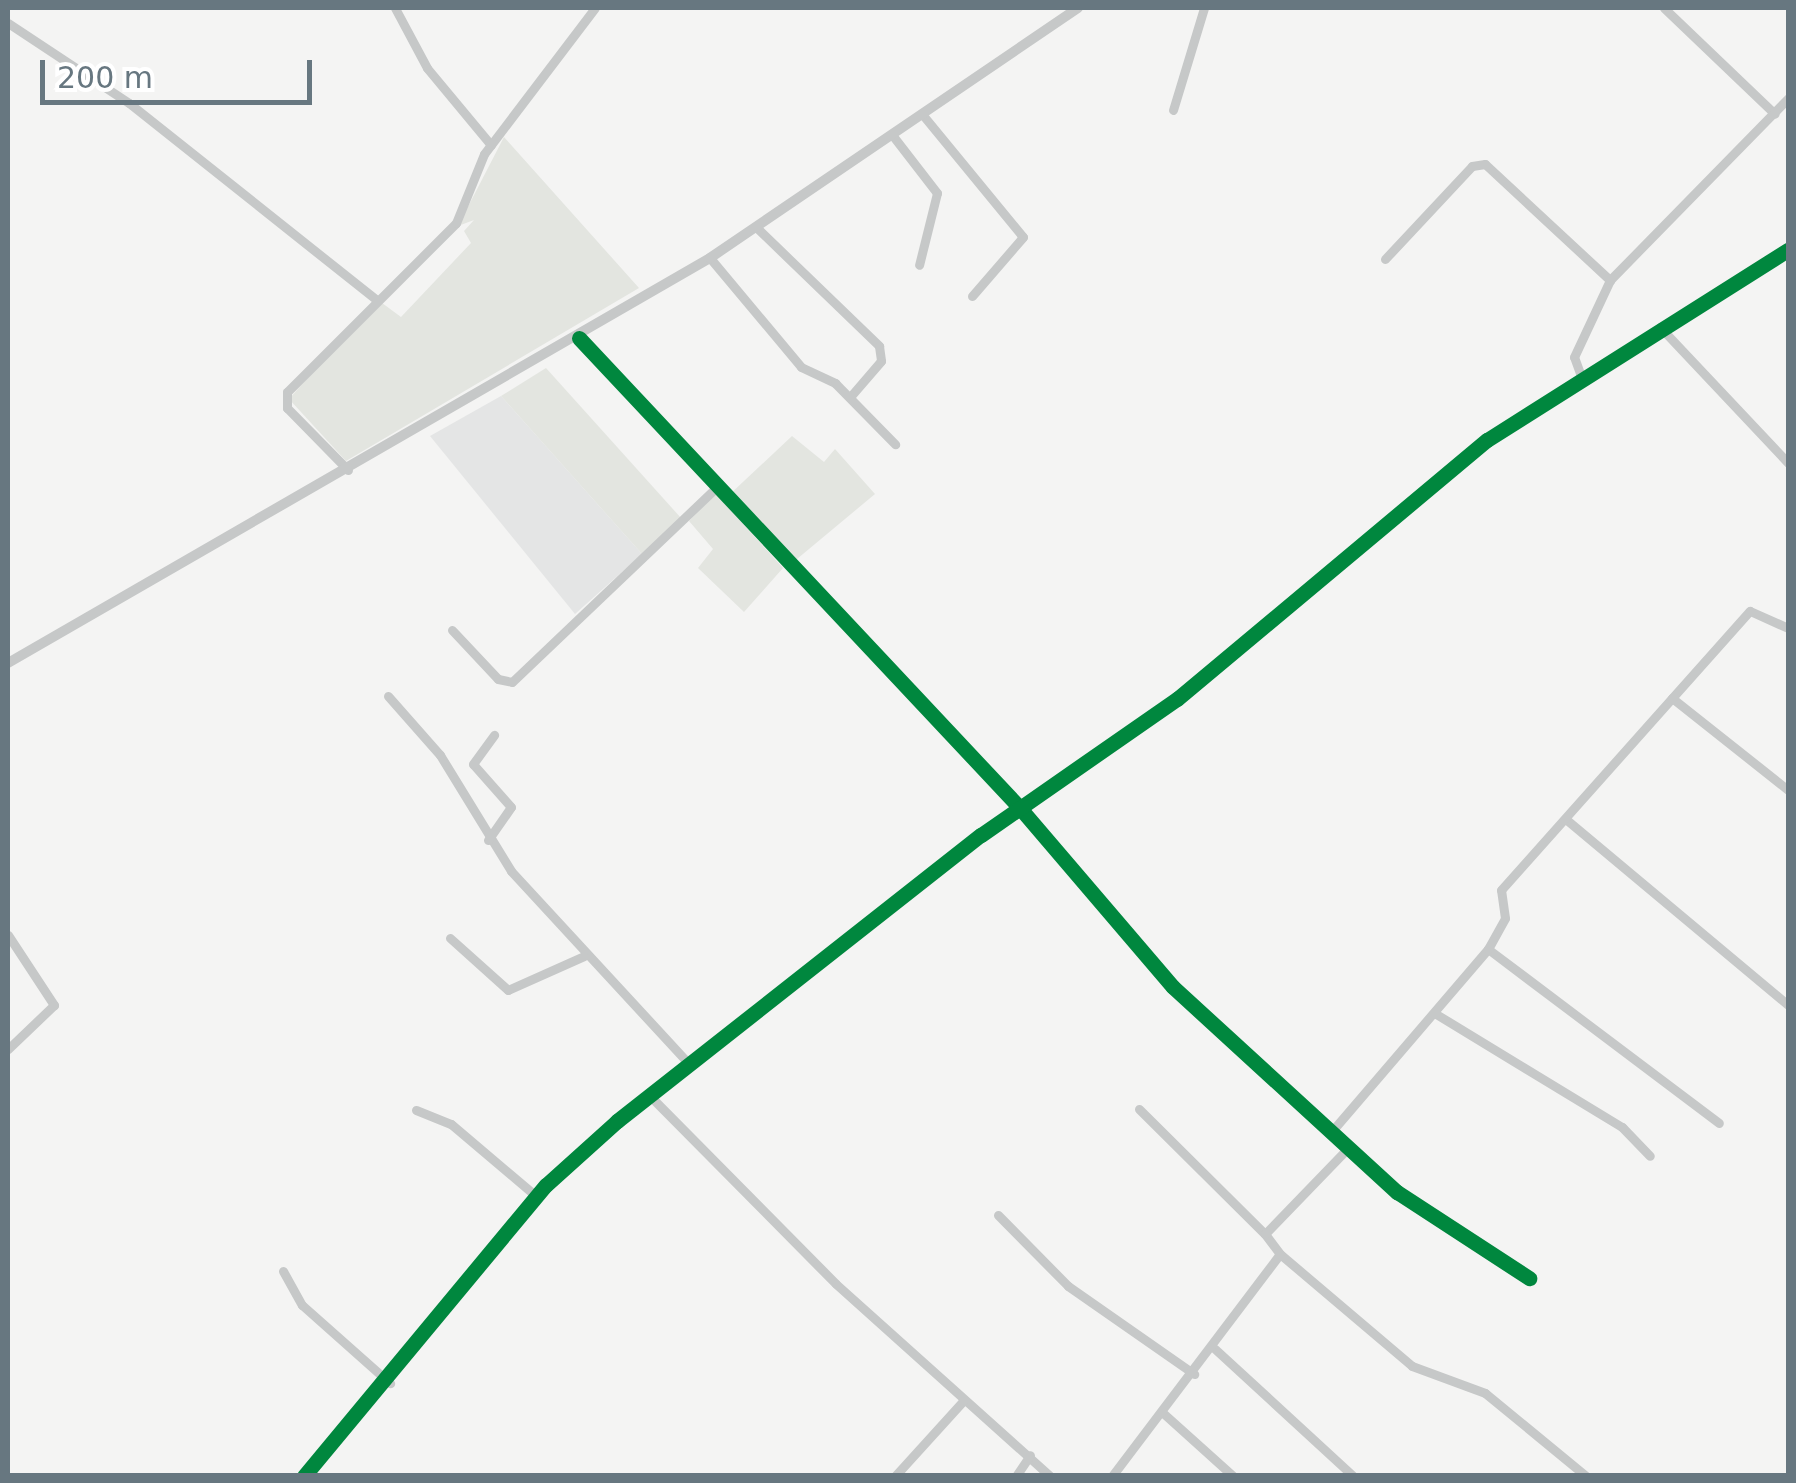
<!DOCTYPE html>
<html>
<head>
<meta charset="utf-8">
<style>
	body { margin:0 }
	#map { position:relative; width:1796px; height:1483px; overflow:hidden; background:#f4f4f3; font-family:"DejaVu Sans",sans-serif }
	div>[style] { position:absolute }
	[style*='--x'] { left:calc(var(--x)*1px); top:calc(var(--y)*1px); width:calc(var(--w)*1px); rotate:calc(var(--a)*1deg) }
	.built>* { inset:0; background:#e4e5e5 }
	.green>* { inset:0; background:#e3e5e0 }
	.minor>* { height:9px; margin:-4.5px; padding:0 4.5px; transform-origin:4.5px; border-radius:4.5px; background:#c6c8c8 }
	.tertiary>* { height:10px; margin:-5px; padding:0 5px; transform-origin:5px; border-radius:5px; background:#c6c8c8 }
	.cycleway>* { height:15px; margin:-7.5px; padding:0 7.5px; transform-origin:7.5px; border-radius:7.5px; background:#00873e }
	span { translate:-50% -50%; white-space:nowrap; text-align:center; line-height:1.15; -webkit-text-stroke:10px #fff; paint-order:stroke }
	.frame { position:absolute; inset:0; border:10px solid #677780; pointer-events:none }
	.scale { position:absolute; left:40px; top:60px; width:272px; height:45px; box-sizing:border-box; border:5px solid #677780; border-top:0; padding-left:12px; font-size:30px; line-height:35px; white-space:nowrap; color:#677780; -webkit-text-stroke:8px #fff; paint-order:stroke }
</style>
</head>
<body>
<div id="map">
	<div class="built">
		<div style="clip-path:polygon(501px 396px,642px 554px,575px 614px,430px 436px)"></div>
	</div>
	<div class="green">
		<div style="clip-path:polygon(504px 137px,639px 288px,346px 461px,289px 399px,378px 300px,401px 317px,471px 243px,464px 231px,474px 220px,458px 226px)"></div>
		<div style="clip-path:polygon(546px 368px,681px 518px,642px 554px,501px 396px)"></div>
		<div style="clip-path:polygon(792px 436px,824px 462px,835px 449px,875px 494px,791px 564px,728px 496px)"></div>
		<div style="clip-path:polygon(715px 493px,783px 568px,744px 612px,698px 568px,713px 549px,689px 521px)"></div>
	</div>
	<div class="minor">
		<div style="--x:395;--y:8;--w:68;--a:61.9"></div>
		<div style="--x:427;--y:68;--w:100;--a:50.3"></div>
		<div style="--x:1664;--y:8;--w:153;--a:43.7"></div>
		<div style="--x:8;--y:23;--w:145;--a:33.5"></div>
		<div style="--x:129;--y:103;--w:315;--a:38.5"></div>
		<div style="--x:1173;--y:110;--w:107;--a:-73.1"></div>
		<div style="--x:922;--y:114;--w:159;--a:50.6"></div>
		<div style="--x:1023;--y:237;--w:78;--a:130.8"></div>
		<div style="--x:893;--y:136;--w:72;--a:52.3"></div>
		<div style="--x:937;--y:193;--w:74;--a:104"></div>
		<div style="--x:757;--y:228;--w:170;--a:44"></div>
		<div style="--x:879;--y:346;--w:15;--a:82"></div>
		<div style="--x:881;--y:361;--w:48;--a:130.7"></div>
		<div style="--x:710;--y:258;--w:142;--a:50.1"></div>
		<div style="--x:801;--y:367;--w:38;--a:25"></div>
		<div style="--x:835;--y:383;--w:86;--a:45.5"></div>
		<div style="--x:1385;--y:259;--w:127;--a:-46.9"></div>
		<div style="--x:1472;--y:166;--w:13;--a:-9"></div>
		<div style="--x:1485;--y:164;--w:171;--a:42.9"></div>
		<div style="--x:1660;--y:327;--w:187;--a:46.7"></div>
		<div style="--x:579;--y:338;--w:645;--a:46.82"></div>
		<div style="--x:1020;--y:808;--w:235;--a:49.5"></div>
		<div style="--x:1173;--y:987;--w:304;--a:42.5"></div>
		<div style="--x:1397;--y:1192;--w:158;--a:33.1"></div>
		<div style="--x:1581;--y:376;--w:20;--a:-110"></div>
		<div style="--x:1574;--y:357;--w:85;--a:-64.9"></div>
		<div style="--x:1610;--y:280;--w:255;--a:-45.6"></div>
		<div style="--x:348;--y:470;--w:87;--a:-134.5"></div>
		<div style="--x:287;--y:408;--w:16;--a:-90"></div>
		<div style="--x:287;--y:392;--w:239;--a:-45"></div>
		<div style="--x:456;--y:223;--w:74;--a:-67.9"></div>
		<div style="--x:484;--y:154;--w:183;--a:-52.8"></div>
		<div style="--x:452;--y:630;--w:67;--a:46.8"></div>
		<div style="--x:498;--y:679;--w:14;--a:12"></div>
		<div style="--x:512;--y:682;--w:282;--a:-43.6"></div>
		<div style="--x:388;--y:696;--w:79;--a:48.6"></div>
		<div style="--x:440;--y:755;--w:136;--a:58.5"></div>
		<div style="--x:511;--y:871;--w:265;--a:47.3"></div>
		<div style="--x:1672;--y:698;--w:148;--a:38.4"></div>
		<div style="--x:1568;--y:821;--w:287;--a:39.9"></div>
		<div style="--x:488;--y:840;--w:40;--a:-55.1"></div>
		<div style="--x:511;--y:807;--w:57;--a:-131.5"></div>
		<div style="--x:473;--y:764;--w:36;--a:-54"></div>
		<div style="--x:8;--y:935;--w:84;--a:56.7"></div>
		<div style="--x:54;--y:1005;--w:64;--a:136.3"></div>
		<div style="--x:450;--y:938;--w:78;--a:41.9"></div>
		<div style="--x:508;--y:990;--w:83;--a:-24.1"></div>
		<div style="--x:1488;--y:949;--w:289;--a:37"></div>
		<div style="--x:1436;--y:1014;--w:218;--a:31.3"></div>
		<div style="--x:1622;--y:1127;--w:40;--a:46"></div>
		<div style="--x:650;--y:1096;--w:264;--a:45.3"></div>
		<div style="--x:836;--y:1284;--w:288;--a:41.9"></div>
		<div style="--x:1139;--y:1109;--w:177;--a:44.8"></div>
		<div style="--x:416;--y:1110;--w:38;--a:22"></div>
		<div style="--x:451;--y:1124;--w:111;--a:40.3"></div>
		<div style="--x:1332;--y:1131;--w:240;--a:-49.4"></div>
		<div style="--x:1488;--y:949;--w:35;--a:-61"></div>
		<div style="--x:1505;--y:918;--w:28;--a:-98"></div>
		<div style="--x:1501;--y:890;--w:374;--a:-48.3"></div>
		<div style="--x:1750;--y:611;--w:42;--a:24.1"></div>
		<div style="--x:998;--y:1215;--w:100;--a:45.4"></div>
		<div style="--x:1068;--y:1286;--w:154;--a:34.9"></div>
		<div style="--x:1280;--y:1254;--w:173;--a:40.3"></div>
		<div style="--x:1412;--y:1366;--w:78;--a:20.3"></div>
		<div style="--x:1485;--y:1393;--w:131;--a:39.4"></div>
		<div style="--x:283;--y:1271;--w:39;--a:61"></div>
		<div style="--x:302;--y:1305;--w:118;--a:41.6"></div>
		<div style="--x:1215;--y:1349;--w:188;--a:42.6"></div>
		<div style="--x:1163;--y:1413;--w:94;--a:42"></div>
		<div style="--x:895;--y:1476;--w:101;--a:-47.8"></div>
		<div style="--x:1016;--y:1476;--w:25;--a:-56"></div>
		<div style="--x:1112;--y:1476;--w:278;--a:-52.9"></div>
		<div style="--x:1280;--y:1254;--w:25;--a:-127"></div>
		<div style="--x:1265;--y:1234;--w:121;--a:-46"></div>
	</div>
	<div class="tertiary">
		<div style="--x:8;--y:663;--w:810;--a:-29.98"></div>
		<div style="--x:710;--y:258;--w:445;--a:-34.2"></div>
		<div style="--x:304;--y:1476;--w:378;--a:-50.3"></div>
		<div style="--x:546;--y:1185;--w:96;--a:-42"></div>
		<div style="--x:617;--y:1121;--w:463;--a:-38.2"></div>
		<div style="--x:981;--y:835;--w:239;--a:-34.8"></div>
		<div style="--x:1177;--y:699;--w:404;--a:-39.9"></div>
		<div style="--x:1487;--y:440;--w:356;--a:-32.3"></div>
	</div>
	<div class="cycleway">
		<div style="--x:579;--y:338;--w:645;--a:46.82"></div>
		<div style="--x:1020;--y:808;--w:235;--a:49.5"></div>
		<div style="--x:1173;--y:987;--w:304;--a:42.5"></div>
		<div style="--x:1397;--y:1192;--w:158;--a:33.1"></div>
		<div style="--x:304;--y:1476;--w:378;--a:-50.3"></div>
		<div style="--x:546;--y:1185;--w:96;--a:-42"></div>
		<div style="--x:617;--y:1121;--w:463;--a:-38.2"></div>
		<div style="--x:981;--y:835;--w:239;--a:-34.8"></div>
		<div style="--x:1177;--y:699;--w:404;--a:-39.9"></div>
		<div style="--x:1487;--y:440;--w:356;--a:-32.3"></div>
	</div>
	<div class="frame"></div>
	<div class="scale">200 m</div>
</div>
</body>
</html>
